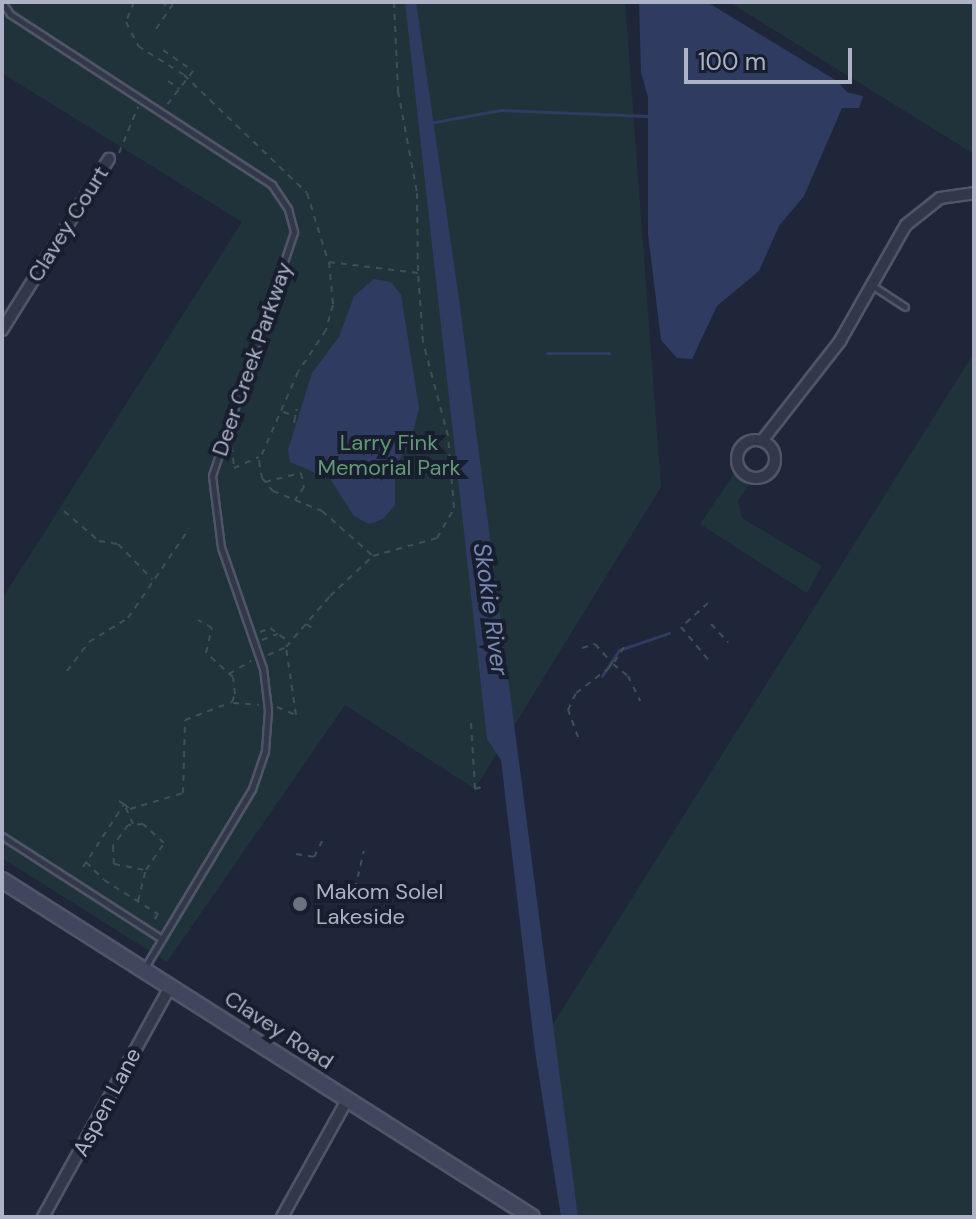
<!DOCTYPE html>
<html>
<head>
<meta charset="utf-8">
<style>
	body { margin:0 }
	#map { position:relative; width:976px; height:1219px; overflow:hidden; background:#1f2639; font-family:"DM Sans",sans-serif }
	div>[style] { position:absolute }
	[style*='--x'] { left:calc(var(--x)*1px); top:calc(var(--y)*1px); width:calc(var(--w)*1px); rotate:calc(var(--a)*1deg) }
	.green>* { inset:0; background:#21333a }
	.water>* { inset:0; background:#2f3b60 }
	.stream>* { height:3px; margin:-1.5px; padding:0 1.5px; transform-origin:1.5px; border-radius:1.5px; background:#2f3b60 }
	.path>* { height:2px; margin-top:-1px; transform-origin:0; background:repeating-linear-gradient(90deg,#3e5057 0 6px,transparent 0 12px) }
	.roads { filter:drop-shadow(2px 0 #505567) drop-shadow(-2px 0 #505567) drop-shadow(0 2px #505567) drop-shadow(0 -2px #505567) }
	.service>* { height:5px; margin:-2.5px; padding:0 2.5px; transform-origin:2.5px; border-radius:2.5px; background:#323849 }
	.minor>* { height:10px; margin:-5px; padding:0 5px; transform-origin:5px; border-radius:5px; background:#323849 }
	.minor>.ring { margin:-5px; padding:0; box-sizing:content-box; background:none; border:10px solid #323849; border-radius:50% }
	.secondary>* { height:14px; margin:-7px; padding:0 7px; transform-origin:7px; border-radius:7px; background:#40465d }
	.path-bridge>* { height:2px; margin-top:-1px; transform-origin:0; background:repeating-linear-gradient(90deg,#3e5057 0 6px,transparent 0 12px) }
	.dots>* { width:22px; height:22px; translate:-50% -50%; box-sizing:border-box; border:4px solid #181e2e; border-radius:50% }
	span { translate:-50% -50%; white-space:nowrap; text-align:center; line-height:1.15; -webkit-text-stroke:8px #181e2e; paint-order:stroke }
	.street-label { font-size:22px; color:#adb2c6 }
	.park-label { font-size:22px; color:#639877 }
	.poi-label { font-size:22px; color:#adb2c6 }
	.left { translate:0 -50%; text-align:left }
	.water-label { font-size:24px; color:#7a8ab5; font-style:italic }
	.frame { position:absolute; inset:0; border:4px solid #adb2c6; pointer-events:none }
	.scale { position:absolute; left:684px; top:48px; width:168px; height:36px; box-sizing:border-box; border:4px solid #adb2c6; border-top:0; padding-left:10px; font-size:24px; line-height:28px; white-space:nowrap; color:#adb2c6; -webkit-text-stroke:6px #181e2e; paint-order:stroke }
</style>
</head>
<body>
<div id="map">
	<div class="green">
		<div style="clip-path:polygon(2px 2px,625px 2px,661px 487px,475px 789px,345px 705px,167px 962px,2px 858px,2px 599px,242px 222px,2px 73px)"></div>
		<div style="clip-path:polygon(729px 2px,974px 2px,974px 154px)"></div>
		<div style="clip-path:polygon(974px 353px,974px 1217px,578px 1217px,550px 1029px)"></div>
		<div style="clip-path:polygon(734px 474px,749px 484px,738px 501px,742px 518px,822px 566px,807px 593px,700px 524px)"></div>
	</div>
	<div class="water">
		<div style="clip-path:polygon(405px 2px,416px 2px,459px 299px,578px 1217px,561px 1217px,535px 1051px,501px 760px,487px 739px)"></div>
		<div style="clip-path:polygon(639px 2px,707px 2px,837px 81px,847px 92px,863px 96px,859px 108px,842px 108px,804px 196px,779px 226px,759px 271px,717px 306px,692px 359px,677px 358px,661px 340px,648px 234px,648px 97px,641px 72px)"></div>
		<div style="clip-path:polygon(374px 279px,391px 282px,401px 295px,419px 408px,412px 437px,395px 468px,395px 505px,383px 519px,369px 524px,354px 516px,330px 479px,290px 462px,288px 450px,312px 373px,339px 337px,354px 296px)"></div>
	</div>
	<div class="stream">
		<div style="--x:429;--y:123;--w:73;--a:-10.2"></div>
		<div style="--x:501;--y:110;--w:147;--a:2.3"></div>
		<div style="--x:547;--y:353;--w:62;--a:0"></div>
		<div style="--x:602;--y:676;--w:31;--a:-57"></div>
		<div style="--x:619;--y:650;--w:53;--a:-18.8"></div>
	</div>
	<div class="path">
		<div style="--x:134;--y:2;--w:22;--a:112"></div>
		<div style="--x:126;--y:22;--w:27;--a:63"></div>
		<div style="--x:138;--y:46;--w:54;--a:32.2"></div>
		<div style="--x:184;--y:75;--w:170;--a:43.8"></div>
		<div style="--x:307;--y:193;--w:71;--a:72.8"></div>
		<div style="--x:394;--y:2;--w:89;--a:87.4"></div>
		<div style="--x:398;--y:91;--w:104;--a:79.4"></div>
		<div style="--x:417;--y:193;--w:78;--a:89.3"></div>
		<div style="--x:164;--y:6;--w:5;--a:-53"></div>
		<div style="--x:156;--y:29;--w:32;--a:-56"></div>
		<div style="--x:163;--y:50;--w:37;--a:35"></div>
		<div style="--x:193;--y:71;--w:43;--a:127.4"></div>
		<div style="--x:168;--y:81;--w:14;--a:34"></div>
		<div style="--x:119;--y:153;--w:50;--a:-67.6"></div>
		<div style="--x:283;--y:412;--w:14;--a:17"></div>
		<div style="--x:294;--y:423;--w:14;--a:-78"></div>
		<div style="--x:232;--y:446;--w:22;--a:85"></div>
		<div style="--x:234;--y:468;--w:27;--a:-24"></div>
		<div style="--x:265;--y:482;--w:37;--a:-14"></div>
		<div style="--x:301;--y:473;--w:14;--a:78"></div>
		<div style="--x:304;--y:487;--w:16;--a:125"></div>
		<div style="--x:64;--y:511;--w:46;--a:40.6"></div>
		<div style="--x:99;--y:541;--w:19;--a:9"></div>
		<div style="--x:118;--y:544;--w:49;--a:45.8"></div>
		<div style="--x:708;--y:603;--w:36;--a:138"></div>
		<div style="--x:681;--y:627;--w:47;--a:50.2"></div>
		<div style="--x:306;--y:624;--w:7;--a:34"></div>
		<div style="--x:711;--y:624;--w:25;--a:47"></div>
		<div style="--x:260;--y:632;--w:11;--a:-22"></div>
		<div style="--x:270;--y:628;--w:24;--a:36"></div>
		<div style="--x:262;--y:640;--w:17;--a:-21"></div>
		<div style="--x:624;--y:647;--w:20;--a:123"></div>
		<div style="--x:613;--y:664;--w:19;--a:39"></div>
		<div style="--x:628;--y:676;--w:28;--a:64"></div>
		<div style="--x:582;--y:648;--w:14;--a:-17"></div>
		<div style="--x:595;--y:644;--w:25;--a:48"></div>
		<div style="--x:268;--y:655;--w:20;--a:-24"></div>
		<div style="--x:286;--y:647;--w:67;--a:-49.2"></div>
		<div style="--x:330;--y:596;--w:59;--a:-42.9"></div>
		<div style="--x:373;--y:556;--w:66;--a:-15.7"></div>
		<div style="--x:437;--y:538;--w:34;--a:-60"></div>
		<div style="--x:454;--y:508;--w:72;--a:-94.8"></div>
		<div style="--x:448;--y:436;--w:97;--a:-104.9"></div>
		<div style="--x:423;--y:342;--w:69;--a:-94.1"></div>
		<div style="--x:418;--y:273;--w:90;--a:-173"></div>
		<div style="--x:329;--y:262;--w:43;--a:84.7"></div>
		<div style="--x:333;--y:305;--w:26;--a:106"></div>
		<div style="--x:326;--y:330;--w:50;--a:123.7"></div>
		<div style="--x:298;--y:372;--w:97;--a:113.7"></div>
		<div style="--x:259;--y:461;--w:17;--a:80"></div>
		<div style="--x:262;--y:478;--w:17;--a:50"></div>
		<div style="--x:273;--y:491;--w:53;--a:22.2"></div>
		<div style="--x:322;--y:511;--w:68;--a:41.4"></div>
		<div style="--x:67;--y:671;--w:36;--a:-53"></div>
		<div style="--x:89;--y:642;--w:46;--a:-31.6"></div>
		<div style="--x:128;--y:618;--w:108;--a:-55.6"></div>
		<div style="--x:229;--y:674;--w:26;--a:-31"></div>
		<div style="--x:233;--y:703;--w:26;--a:4"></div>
		<div style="--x:277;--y:707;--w:21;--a:23"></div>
		<div style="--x:296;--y:715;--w:69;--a:-98.4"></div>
		<div style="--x:471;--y:723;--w:66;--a:86.5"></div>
		<div style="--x:475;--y:789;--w:9;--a:-18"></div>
		<div style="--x:578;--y:737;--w:29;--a:-110"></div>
		<div style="--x:568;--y:710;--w:19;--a:-65"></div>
		<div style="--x:576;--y:693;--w:41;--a:-37.1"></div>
		<div style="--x:133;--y:824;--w:22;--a:-114"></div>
		<div style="--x:124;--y:804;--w:8;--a:40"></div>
		<div style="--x:130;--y:809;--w:55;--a:-16.8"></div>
		<div style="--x:183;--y:793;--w:73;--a:-88.4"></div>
		<div style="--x:185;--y:720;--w:50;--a:-21"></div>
		<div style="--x:232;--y:702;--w:9;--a:-69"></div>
		<div style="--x:235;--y:694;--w:17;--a:-97"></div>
		<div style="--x:233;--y:677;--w:36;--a:-138"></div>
		<div style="--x:206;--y:653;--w:26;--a:-77"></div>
		<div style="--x:212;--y:628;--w:16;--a:-150"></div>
		<div style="--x:296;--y:854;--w:18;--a:9"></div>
		<div style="--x:314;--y:857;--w:18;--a:-63"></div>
		<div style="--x:86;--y:862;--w:25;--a:45"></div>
		<div style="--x:104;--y:880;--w:64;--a:32.2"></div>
		<div style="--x:158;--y:914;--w:11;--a:124"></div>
		<div style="--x:83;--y:867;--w:75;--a:-56.9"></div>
		<div style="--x:124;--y:804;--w:8;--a:-150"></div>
		<div style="--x:345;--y:887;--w:10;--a:11"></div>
		<div style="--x:355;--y:889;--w:39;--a:-77"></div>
		<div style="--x:138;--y:901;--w:32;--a:-76"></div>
		<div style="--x:146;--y:870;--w:32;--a:-56"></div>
		<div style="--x:164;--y:843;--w:28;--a:-138"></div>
		<div style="--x:143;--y:824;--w:15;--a:176"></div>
		<div style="--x:128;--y:825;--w:26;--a:126"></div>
		<div style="--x:113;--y:846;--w:18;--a:87"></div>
		<div style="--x:114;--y:864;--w:33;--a:11"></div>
	</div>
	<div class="roads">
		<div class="service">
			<div style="--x:2;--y:2;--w:14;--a:56"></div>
			<div style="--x:10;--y:14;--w:313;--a:33.1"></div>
			<div style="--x:272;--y:185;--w:29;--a:56"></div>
			<div style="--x:288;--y:209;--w:24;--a:75"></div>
			<div style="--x:294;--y:232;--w:257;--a:108.6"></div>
			<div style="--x:212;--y:476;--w:72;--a:82.8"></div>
			<div style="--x:221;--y:547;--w:128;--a:70.9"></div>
			<div style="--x:263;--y:668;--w:42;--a:83.2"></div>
			<div style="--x:268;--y:710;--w:41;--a:94.2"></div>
			<div style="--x:265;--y:751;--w:40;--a:108.9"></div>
			<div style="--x:252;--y:789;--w:210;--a:121"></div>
			<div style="--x:873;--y:286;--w:38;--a:33"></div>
			<div style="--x:2;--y:836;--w:190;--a:32.8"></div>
		</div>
		<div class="minor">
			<div style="--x:2;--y:330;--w:202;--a:-58"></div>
			<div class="ring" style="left:737px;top:440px;width:28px;height:28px"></div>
			<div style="--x:762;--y:441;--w:127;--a:-52"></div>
			<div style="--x:840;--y:341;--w:133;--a:-60.4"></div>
			<div style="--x:906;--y:225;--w:43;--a:-38.5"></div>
			<div style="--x:940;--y:198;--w:34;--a:-8"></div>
			<div style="--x:43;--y:1217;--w:263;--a:-61.1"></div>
			<div style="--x:282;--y:1217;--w:134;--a:-60.9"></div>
		</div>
		<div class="secondary">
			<div style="--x:2;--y:880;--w:628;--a:32.45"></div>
		</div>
	</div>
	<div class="path-bridge">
		<div style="--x:609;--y:668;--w:6;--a:-59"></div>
	</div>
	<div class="dots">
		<div style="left:300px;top:904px;background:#6b7280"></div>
	</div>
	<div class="street-label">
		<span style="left:68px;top:224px;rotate:-58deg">Clavey Court</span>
		<span style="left:252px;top:359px;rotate:-71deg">Deer Creek Parkway</span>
		<span style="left:279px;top:1030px;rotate:33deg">Clavey Road</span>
		<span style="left:107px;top:1102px;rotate:-62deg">Aspen Lane</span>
	</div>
	<div class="park-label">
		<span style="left:389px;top:455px">Larry Fink<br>Memorial Park</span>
	</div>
	<div class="poi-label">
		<span class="left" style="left:316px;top:904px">Makom Solel<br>Lakeside</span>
	</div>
	<div class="water-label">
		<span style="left:491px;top:609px;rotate:82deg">Skokie River</span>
	</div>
	<div class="frame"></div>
	<div class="scale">100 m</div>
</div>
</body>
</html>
